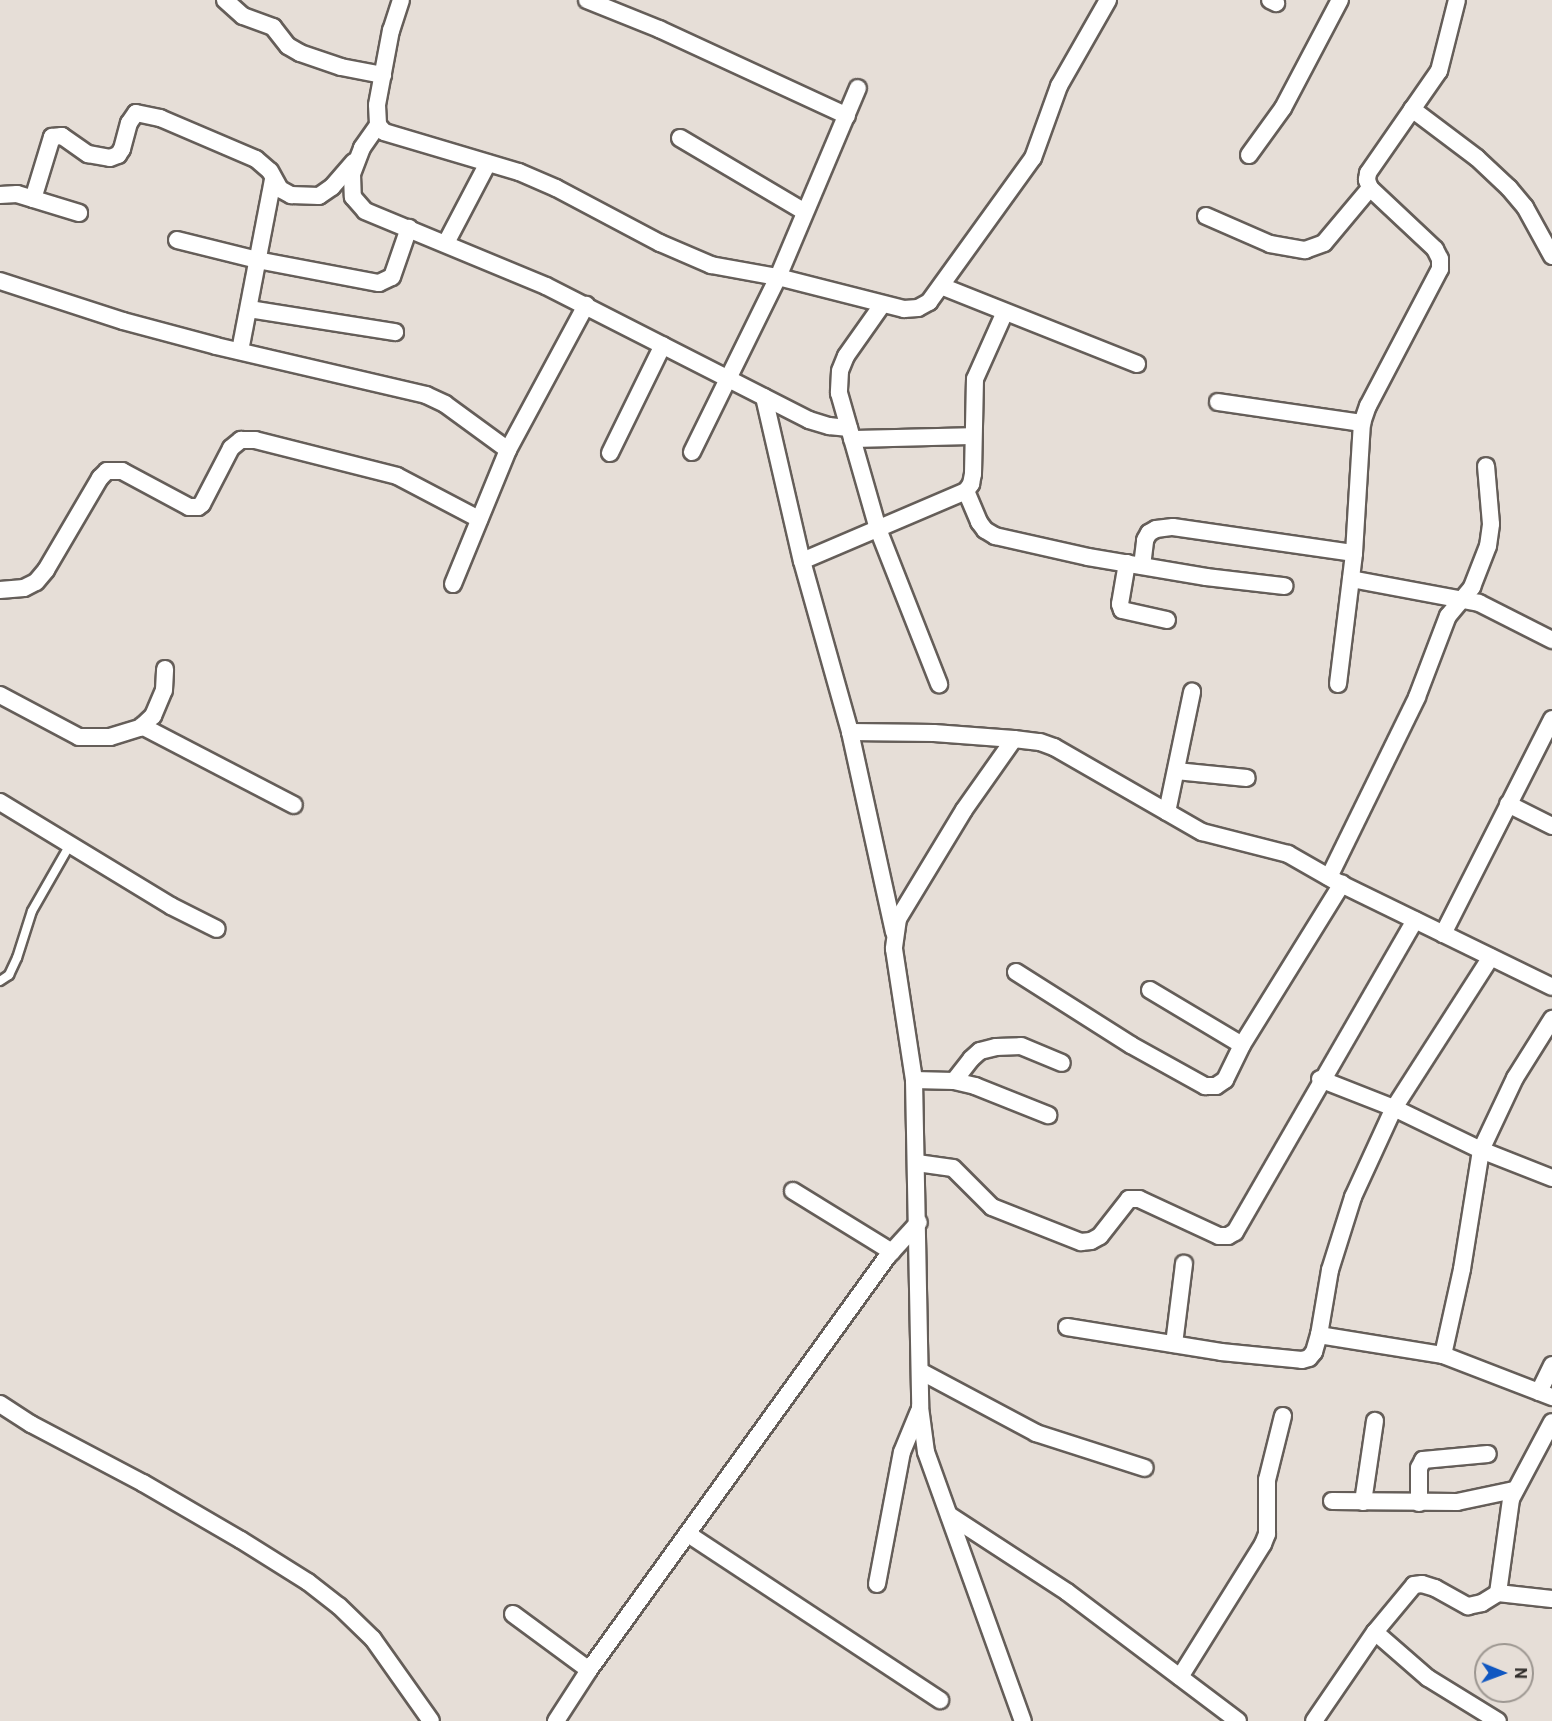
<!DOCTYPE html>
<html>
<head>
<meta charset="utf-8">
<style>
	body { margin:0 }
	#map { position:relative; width:1552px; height:1721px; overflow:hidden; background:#e6ded7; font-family:Roboto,sans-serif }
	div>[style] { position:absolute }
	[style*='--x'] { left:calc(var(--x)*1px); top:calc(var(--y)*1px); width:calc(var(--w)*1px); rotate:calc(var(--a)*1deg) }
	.roads { filter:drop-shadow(2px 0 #655e59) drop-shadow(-2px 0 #655e59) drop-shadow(0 2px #655e59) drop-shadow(0 -2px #655e59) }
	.lane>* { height:8px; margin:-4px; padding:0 4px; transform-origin:4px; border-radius:4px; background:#fff }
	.street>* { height:16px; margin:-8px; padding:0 8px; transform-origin:8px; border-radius:8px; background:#fff }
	span { translate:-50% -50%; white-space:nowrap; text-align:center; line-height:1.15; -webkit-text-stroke:4.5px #e6ded7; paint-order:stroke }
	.north { position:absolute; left:1474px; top:1643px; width:60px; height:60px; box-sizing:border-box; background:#e6ded7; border:2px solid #9d9791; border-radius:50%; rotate:91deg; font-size:16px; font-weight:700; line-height:24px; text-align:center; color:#2f2c29 }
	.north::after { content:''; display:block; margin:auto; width:21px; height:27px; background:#1057c1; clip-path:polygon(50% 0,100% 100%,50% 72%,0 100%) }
</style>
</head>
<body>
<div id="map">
	<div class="roads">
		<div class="lane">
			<div style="--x:0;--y:981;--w:11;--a:-34"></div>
			<div style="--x:9;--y:975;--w:19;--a:-65"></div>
			<div style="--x:17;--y:958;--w:49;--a:-72.3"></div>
			<div style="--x:32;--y:911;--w:78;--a:-60.2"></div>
		</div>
		<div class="street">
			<div style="--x:225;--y:0;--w:24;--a:42"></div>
			<div style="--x:243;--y:16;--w:32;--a:20"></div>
			<div style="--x:273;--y:27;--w:24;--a:52"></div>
			<div style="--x:288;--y:46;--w:14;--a:30"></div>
			<div style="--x:300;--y:53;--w:43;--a:18.9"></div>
			<div style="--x:341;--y:67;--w:43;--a:10.8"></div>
			<div style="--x:401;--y:0;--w:32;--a:108"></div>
			<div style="--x:391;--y:30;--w:76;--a:100.6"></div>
			<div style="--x:377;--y:105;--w:20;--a:87"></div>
			<div style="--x:378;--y:125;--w:9;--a:49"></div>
			<div style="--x:384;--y:132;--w:141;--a:16.5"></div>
			<div style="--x:519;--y:172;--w:40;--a:23.4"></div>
			<div style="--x:556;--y:188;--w:118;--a:27.9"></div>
			<div style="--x:660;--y:243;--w:56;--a:23.3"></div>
			<div style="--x:711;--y:265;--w:68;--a:10.2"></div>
			<div style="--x:778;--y:277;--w:130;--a:14.3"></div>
			<div style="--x:904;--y:309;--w:14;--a:-4"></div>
			<div style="--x:918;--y:308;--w:13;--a:-29"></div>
			<div style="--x:929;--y:302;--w:178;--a:-54.2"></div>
			<div style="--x:1033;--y:158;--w:77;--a:-70.1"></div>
			<div style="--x:1059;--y:86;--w:99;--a:-60.3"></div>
			<div style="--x:587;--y:0;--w:78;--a:21.9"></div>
			<div style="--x:659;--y:29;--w:207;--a:24.8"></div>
			<div style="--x:1270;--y:0;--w:7;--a:27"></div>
			<div style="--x:1412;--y:109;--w:81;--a:37"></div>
			<div style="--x:1477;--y:158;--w:44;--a:43.2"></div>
			<div style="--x:1509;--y:188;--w:25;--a:50"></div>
			<div style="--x:1525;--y:207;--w:56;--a:61.1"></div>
			<div style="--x:378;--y:125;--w:28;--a:125"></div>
			<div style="--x:362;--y:148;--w:28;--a:111"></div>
			<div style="--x:352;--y:174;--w:23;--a:88"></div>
			<div style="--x:353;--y:197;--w:18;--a:49"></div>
			<div style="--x:365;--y:211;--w:196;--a:22.5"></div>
			<div style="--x:546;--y:286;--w:295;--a:27"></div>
			<div style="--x:809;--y:420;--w:21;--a:17"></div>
			<div style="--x:829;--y:426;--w:20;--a:6"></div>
			<div style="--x:680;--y:138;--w:145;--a:30.6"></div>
			<div style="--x:1249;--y:155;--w:58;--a:-54.1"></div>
			<div style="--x:1283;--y:108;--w:122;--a:-62.2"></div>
			<div style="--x:0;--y:195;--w:17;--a:-3"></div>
			<div style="--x:17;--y:194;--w:65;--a:17"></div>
			<div style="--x:33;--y:199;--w:65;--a:-73"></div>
			<div style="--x:52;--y:137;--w:10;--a:-6"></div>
			<div style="--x:62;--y:136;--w:32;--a:35"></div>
			<div style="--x:88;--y:154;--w:22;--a:10"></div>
			<div style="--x:110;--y:158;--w:9;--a:-21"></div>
			<div style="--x:118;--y:155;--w:7;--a:-56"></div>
			<div style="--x:122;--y:149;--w:27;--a:-75"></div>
			<div style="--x:129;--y:123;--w:12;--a:-55"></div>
			<div style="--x:136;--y:113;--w:25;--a:12"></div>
			<div style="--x:160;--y:118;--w:104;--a:23.1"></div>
			<div style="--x:256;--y:159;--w:18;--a:41"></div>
			<div style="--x:270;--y:171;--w:21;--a:61"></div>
			<div style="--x:280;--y:189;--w:13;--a:29"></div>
			<div style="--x:291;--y:195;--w:28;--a:2"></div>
			<div style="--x:319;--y:196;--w:16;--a:-35"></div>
			<div style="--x:332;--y:187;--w:33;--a:-49"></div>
			<div style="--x:1206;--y:216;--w:70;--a:23.6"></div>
			<div style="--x:1270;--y:244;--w:36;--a:10"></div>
			<div style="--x:1305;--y:250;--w:20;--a:-20"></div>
			<div style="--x:1324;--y:243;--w:72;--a:-50.1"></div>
			<div style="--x:177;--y:240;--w:82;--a:14"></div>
			<div style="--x:257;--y:260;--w:124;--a:10.7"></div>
			<div style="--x:379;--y:283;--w:14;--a:-25"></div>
			<div style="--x:392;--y:277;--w:52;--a:-70.9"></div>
			<div style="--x:446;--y:243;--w:90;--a:-62.3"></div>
			<div style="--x:0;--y:281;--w:129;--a:18"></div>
			<div style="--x:123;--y:321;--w:96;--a:15"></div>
			<div style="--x:216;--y:346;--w:216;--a:13.1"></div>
			<div style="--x:426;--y:395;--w:21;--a:25"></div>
			<div style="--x:445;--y:404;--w:78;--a:36.1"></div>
			<div style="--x:941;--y:286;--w:211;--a:21.7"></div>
			<div style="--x:882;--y:305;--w:62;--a:125.2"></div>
			<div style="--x:846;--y:356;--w:16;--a:112"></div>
			<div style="--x:840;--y:371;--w:22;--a:93"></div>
			<div style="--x:839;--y:393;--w:141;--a:74"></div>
			<div style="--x:878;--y:529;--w:167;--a:68.5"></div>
			<div style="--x:249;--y:309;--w:148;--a:9"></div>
			<div style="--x:240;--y:351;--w:174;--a:-79.1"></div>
			<div style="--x:764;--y:397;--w:168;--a:77"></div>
			<div style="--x:802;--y:561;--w:178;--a:74.3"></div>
			<div style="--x:850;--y:732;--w:205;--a:77.6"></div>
			<div style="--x:1218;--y:402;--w:146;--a:8.3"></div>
			<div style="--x:852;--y:439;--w:120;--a:-1.4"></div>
			<div style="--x:692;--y:452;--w:195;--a:-63.8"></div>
			<div style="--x:778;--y:277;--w:205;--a:-67.1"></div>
			<div style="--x:610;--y:453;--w:120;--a:-63.9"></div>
			<div style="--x:966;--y:491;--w:34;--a:67"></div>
			<div style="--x:979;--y:522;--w:10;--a:53"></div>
			<div style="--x:985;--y:530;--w:12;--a:31"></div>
			<div style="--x:995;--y:536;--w:95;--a:12.7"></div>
			<div style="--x:1088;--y:557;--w:120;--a:9.6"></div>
			<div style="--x:1206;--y:577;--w:79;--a:6.6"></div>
			<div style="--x:802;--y:561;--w:178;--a:-23.1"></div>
			<div style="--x:966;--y:491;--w:9;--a:-54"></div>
			<div style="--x:971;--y:484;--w:10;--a:-79"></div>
			<div style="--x:973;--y:474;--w:95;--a:-88.8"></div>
			<div style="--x:975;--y:379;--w:73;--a:-65.9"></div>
			<div style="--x:1127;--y:563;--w:42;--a:99.7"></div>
			<div style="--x:1120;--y:604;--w:6;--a:72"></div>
			<div style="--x:1122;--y:610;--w:46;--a:12.5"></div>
			<div style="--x:1142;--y:566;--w:26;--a:-83"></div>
			<div style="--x:1145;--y:540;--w:8;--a:-60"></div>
			<div style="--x:1149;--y:533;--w:8;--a:-30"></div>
			<div style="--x:1156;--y:529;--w:17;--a:-7"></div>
			<div style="--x:1173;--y:527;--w:183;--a:8.2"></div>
			<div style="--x:1351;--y:579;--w:130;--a:10.6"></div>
			<div style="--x:1479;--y:603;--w:82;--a:26.9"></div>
			<div style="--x:453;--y:584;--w:145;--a:-67.7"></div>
			<div style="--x:508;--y:450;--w:165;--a:-61.7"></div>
			<div style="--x:0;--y:590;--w:24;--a:-5"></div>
			<div style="--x:24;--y:588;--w:13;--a:-27"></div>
			<div style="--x:36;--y:582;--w:16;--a:-50"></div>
			<div style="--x:46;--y:570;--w:107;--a:-59.6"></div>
			<div style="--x:100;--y:478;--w:10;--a:-45"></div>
			<div style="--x:107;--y:471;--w:15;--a:0"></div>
			<div style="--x:122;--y:471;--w:76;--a:28.2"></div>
			<div style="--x:189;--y:507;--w:9;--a:0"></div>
			<div style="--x:198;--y:507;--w:5;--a:-37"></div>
			<div style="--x:202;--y:504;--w:63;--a:-62.6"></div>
			<div style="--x:231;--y:448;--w:13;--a:-39"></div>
			<div style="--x:241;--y:440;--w:14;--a:0"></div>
			<div style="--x:255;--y:440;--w:146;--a:14.2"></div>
			<div style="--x:397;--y:476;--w:93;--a:27.7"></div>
			<div style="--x:1338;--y:684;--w:132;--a:-83"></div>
			<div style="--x:1354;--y:553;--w:130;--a:-86.5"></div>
			<div style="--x:1362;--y:423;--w:18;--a:-71"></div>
			<div style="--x:1368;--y:406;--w:155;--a:-62.3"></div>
			<div style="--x:1440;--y:269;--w:10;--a:-90"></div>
			<div style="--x:1440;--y:259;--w:11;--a:-117"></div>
			<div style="--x:1435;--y:249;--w:89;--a:-136.8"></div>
			<div style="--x:1370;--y:188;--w:9;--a:-111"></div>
			<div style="--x:1367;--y:180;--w:7;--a:-82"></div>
			<div style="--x:1368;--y:173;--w:124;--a:-55.2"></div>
			<div style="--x:1439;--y:71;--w:73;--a:-75.8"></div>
			<div style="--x:0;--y:695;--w:89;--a:28"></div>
			<div style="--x:79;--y:737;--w:31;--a:0"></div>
			<div style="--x:110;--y:737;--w:31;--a:-17"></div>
			<div style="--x:140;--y:728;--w:18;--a:-43"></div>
			<div style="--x:153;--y:716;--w:28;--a:-67"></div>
			<div style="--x:164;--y:690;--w:21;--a:-87"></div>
			<div style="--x:142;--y:726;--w:171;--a:27.5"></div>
			<div style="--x:850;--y:732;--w:84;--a:0.7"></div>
			<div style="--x:934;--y:733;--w:80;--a:4.3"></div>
			<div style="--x:1014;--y:739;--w:26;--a:7"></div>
			<div style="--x:1040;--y:742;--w:15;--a:20"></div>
			<div style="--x:1054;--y:747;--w:171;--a:29.9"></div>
			<div style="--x:1202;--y:832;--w:89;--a:14.3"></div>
			<div style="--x:1288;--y:854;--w:56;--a:29.7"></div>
			<div style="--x:1337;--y:882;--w:239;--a:26"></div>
			<div style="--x:1014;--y:739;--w:87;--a:125.2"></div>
			<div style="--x:964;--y:810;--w:127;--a:121.2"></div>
			<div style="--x:898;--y:919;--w:30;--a:98"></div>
			<div style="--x:894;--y:949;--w:133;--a:81.3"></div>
			<div style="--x:914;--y:1080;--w:327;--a:88.9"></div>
			<div style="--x:920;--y:1407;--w:45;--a:82.4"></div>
			<div style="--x:926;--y:1452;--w:286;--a:70.2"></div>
			<div style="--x:1176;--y:771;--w:71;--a:5.6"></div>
			<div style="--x:0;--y:802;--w:200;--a:31.3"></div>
			<div style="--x:171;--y:906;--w:51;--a:26.6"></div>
			<div style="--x:1508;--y:804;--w:49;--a:26.6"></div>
			<div style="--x:1167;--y:812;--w:123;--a:-78.2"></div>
			<div style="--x:1329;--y:877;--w:200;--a:-63.9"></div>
			<div style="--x:1417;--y:697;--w:87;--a:-69.1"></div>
			<div style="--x:1448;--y:616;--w:38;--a:-50"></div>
			<div style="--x:1472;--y:587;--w:44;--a:-68.7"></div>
			<div style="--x:1488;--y:546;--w:22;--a:-82"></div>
			<div style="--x:1491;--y:524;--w:58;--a:-94.9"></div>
			<div style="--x:1443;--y:934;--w:241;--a:-63.1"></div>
			<div style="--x:1016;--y:972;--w:136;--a:32.4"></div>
			<div style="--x:1131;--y:1045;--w:85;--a:29"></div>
			<div style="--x:1205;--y:1086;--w:11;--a:0"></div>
			<div style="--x:1216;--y:1086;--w:11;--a:-34"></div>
			<div style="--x:1225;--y:1080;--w:39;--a:-64"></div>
			<div style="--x:1242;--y:1045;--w:190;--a:-58.2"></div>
			<div style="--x:1150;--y:990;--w:107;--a:30.9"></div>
			<div style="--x:1320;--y:1079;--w:79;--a:21.4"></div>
			<div style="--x:1394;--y:1108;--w:97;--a:25.8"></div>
			<div style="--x:1481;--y:1150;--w:76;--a:21.5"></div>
			<div style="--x:914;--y:1080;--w:40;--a:1.4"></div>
			<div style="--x:954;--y:1081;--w:22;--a:13"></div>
			<div style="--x:975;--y:1086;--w:79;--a:21.7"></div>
			<div style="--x:954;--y:1081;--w:28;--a:-52"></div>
			<div style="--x:971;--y:1059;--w:12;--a:-42"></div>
			<div style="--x:980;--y:1051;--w:16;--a:-14"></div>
			<div style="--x:996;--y:1047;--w:25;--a:-2"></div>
			<div style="--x:1021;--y:1046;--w:44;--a:22.5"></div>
			<div style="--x:917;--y:1163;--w:36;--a:8"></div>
			<div style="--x:953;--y:1168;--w:55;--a:45"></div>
			<div style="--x:992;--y:1207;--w:96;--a:21.5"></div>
			<div style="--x:1081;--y:1242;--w:10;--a:-6"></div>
			<div style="--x:1091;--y:1241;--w:10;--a:-29"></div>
			<div style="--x:1100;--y:1236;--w:47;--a:-51.9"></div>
			<div style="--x:1129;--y:1199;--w:10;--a:0"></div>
			<div style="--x:1139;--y:1199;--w:88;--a:24.8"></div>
			<div style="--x:1219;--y:1236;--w:9;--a:0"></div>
			<div style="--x:1228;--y:1236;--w:8;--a:-30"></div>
			<div style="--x:1235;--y:1232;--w:360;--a:-60"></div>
			<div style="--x:793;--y:1191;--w:116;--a:31.6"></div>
			<div style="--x:1067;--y:1327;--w:156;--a:9.2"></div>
			<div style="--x:1221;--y:1352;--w:81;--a:5.6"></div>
			<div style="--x:1302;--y:1360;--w:7;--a:-16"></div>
			<div style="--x:1309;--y:1358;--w:8;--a:-50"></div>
			<div style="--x:1314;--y:1352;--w:18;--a:-74"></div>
			<div style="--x:1319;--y:1335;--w:66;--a:-80.4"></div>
			<div style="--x:1330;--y:1270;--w:77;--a:-72.5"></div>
			<div style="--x:1353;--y:1197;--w:98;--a:-65.3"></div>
			<div style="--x:1394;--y:1108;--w:179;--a:-57.3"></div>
			<div style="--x:1319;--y:1335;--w:126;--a:9.2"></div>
			<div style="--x:1443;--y:1355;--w:117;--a:21.1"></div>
			<div style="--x:1174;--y:1344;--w:81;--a:-82.9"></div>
			<div style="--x:1443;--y:1355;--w:88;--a:-77.5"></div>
			<div style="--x:1462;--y:1269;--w:121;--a:-80.9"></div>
			<div style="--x:1481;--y:1150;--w:80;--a:-64.7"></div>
			<div style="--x:1515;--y:1078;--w:70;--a:-57.9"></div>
			<div style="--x:920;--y:1371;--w:132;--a:28.1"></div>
			<div style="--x:1036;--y:1433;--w:114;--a:17.8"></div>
			<div style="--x:1539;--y:1392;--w:30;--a:-64"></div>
			<div style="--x:0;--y:1404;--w:37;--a:33"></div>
			<div style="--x:31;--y:1424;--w:127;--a:27.8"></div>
			<div style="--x:143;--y:1483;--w:113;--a:30.2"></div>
			<div style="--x:241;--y:1540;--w:79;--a:32.1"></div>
			<div style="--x:308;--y:1582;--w:39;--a:38"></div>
			<div style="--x:339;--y:1606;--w:47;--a:44.1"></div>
			<div style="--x:373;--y:1639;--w:100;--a:54.7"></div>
			<div style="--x:1332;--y:1501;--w:125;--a:0.5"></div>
			<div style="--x:1457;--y:1502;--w:58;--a:-11.9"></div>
			<div style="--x:1363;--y:1502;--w:82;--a:-81.6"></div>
			<div style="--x:1419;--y:1503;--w:35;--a:-90"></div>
			<div style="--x:1419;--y:1468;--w:9;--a:-63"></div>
			<div style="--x:1423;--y:1460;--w:65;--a:-5.3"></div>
			<div style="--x:949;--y:1515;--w:141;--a:33.1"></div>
			<div style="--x:1067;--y:1592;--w:214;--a:37"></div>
			<div style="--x:688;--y:1534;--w:302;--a:33.4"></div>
			<div style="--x:877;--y:1584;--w:134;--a:-79.3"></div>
			<div style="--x:902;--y:1452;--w:44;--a:-67.5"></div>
			<div style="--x:1498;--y:1593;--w:95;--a:-82.1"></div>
			<div style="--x:1511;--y:1499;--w:87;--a:-62"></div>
			<div style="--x:513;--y:1614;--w:94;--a:36.4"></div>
			<div style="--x:1375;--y:1632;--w:70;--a:41"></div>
			<div style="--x:1428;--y:1678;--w:82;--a:31.6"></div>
			<div style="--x:1180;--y:1677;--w:157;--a:-58"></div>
			<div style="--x:1263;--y:1544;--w:11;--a:-68"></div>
			<div style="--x:1267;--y:1534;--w:54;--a:-90"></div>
			<div style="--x:1267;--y:1480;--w:66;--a:-76"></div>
			<div style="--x:556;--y:1721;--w:61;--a:-57.1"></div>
			<div style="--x:589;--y:1670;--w:509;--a:-54.19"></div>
			<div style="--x:887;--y:1257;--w:47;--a:-47.6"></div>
			<div style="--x:1314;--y:1721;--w:108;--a:-55.6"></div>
			<div style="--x:1375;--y:1632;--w:61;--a:-50.3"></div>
			<div style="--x:1414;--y:1585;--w:8;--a:-7"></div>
			<div style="--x:1422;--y:1584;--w:14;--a:17"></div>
			<div style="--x:1435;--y:1588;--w:38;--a:29"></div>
			<div style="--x:1468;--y:1606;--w:14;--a:-12"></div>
			<div style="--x:1482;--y:1603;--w:19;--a:-32"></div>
			<div style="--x:1498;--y:1593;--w:54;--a:6.3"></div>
		</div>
	</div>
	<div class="north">N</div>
</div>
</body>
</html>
